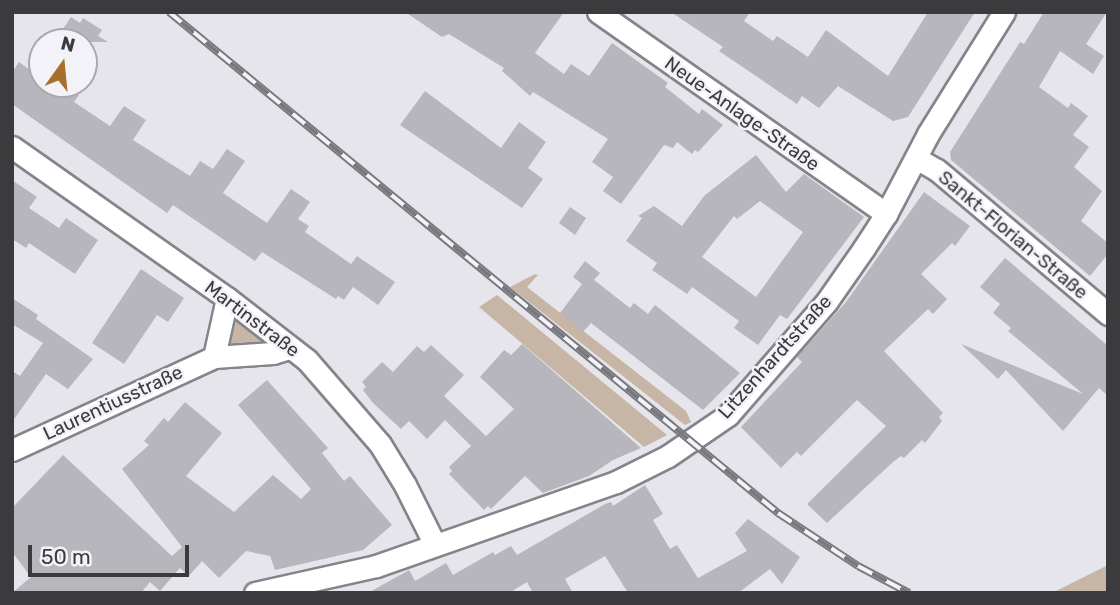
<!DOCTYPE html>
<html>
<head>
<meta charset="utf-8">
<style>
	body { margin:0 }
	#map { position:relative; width:1120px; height:605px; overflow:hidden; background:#e6e5ec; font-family:Rubik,sans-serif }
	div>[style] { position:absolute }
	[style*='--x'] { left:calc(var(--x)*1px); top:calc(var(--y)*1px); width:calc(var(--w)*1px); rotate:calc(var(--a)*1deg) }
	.green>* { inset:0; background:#c7b6a5 }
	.building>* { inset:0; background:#b7b6bd }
	.roads { filter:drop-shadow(2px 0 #85848b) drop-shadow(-2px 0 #85848b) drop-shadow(0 2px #85848b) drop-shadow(0 -2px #85848b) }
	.minor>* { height:21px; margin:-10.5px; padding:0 10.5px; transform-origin:10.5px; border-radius:10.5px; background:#fff }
	.rail>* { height:8px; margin-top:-4px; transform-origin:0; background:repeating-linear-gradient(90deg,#f3f2f9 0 16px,#79787d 0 32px); box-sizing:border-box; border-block:2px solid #79787d }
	span { translate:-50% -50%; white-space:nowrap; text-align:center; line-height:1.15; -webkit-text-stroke:5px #f3f2f9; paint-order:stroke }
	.street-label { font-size:19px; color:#3b3a3d }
	.frame { position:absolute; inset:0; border:14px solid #3b3a3d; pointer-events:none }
	.north { position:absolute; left:28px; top:28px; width:70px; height:70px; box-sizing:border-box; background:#f3f2f9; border:2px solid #a9a8ae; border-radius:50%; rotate:15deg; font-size:19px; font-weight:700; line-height:28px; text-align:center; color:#3b3a3d }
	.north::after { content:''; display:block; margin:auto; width:24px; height:32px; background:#a76f2c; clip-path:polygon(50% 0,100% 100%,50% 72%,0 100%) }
	.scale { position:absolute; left:28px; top:545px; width:161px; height:32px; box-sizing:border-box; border:4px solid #3b3a3d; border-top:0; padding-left:9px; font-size:21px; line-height:24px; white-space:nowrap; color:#3b3a3d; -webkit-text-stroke:5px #f3f2f9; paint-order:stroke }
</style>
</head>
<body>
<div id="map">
	<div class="green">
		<div style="clip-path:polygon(535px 274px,538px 275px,527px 287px,686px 411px,691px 422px,685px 425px,510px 287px)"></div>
		<div style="clip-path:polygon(497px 295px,667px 435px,644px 447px,479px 307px)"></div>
		<div style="clip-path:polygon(237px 318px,267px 341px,266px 343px,229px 345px)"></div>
		<div style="clip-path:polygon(1108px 565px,1108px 593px,1052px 593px)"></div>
	</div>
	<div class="building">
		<div style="clip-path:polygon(405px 12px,564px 12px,535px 53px,564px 74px,571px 64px,589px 76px,612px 43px,668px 83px,665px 87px,699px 114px,702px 109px,723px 125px,698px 152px,695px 150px,692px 154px,677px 142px,673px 148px,664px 145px,621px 204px,603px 191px,613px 177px,592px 162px,608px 139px,533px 92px,530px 96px,502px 71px,504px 68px,449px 34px,442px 37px)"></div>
		<div style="clip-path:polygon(671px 12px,750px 12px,744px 21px,773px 41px,777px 36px,808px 57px,826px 30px,888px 76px,928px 12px,975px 12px,908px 117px,893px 121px,838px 86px,819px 108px,802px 96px,797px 104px,719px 51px,723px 47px)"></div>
		<div style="clip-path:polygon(1044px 12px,1107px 12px,1086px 44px,1104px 56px,1093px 74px,1060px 51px,1039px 87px,1068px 108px,1071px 103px,1088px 116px,1073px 135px,1089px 147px,1074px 167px,1102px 191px,1081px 221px,1108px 243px,1108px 254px,1090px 276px,951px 160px,950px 152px,1020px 42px,1024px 44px)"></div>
		<div style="clip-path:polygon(71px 17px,80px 23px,83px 18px,102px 30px,98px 36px,108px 42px,67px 42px,70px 38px,61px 32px)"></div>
		<div style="clip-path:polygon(19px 62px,42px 79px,42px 84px,49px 84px,59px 91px,64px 84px,79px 95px,74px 102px,110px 126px,124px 106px,146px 120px,133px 140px,190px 176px,200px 161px,213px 169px,227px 149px,245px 161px,223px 193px,267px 223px,291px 189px,310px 202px,298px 219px,309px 226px,305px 232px,351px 264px,357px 256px,395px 282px,378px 305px,353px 287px,344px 300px,338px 296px,336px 299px,262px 252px,255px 261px,173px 205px,167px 213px,12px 104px,12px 73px)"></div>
		<div style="clip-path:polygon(425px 91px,501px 148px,519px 122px,546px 142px,528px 168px,543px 179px,522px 208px,400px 125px)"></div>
		<div style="clip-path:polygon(evenodd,756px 155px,786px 192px,804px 174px,864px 217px,787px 319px,780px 315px,758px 345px,734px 328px,739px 321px,692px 287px,687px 294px,652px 270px,657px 263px,626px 241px,642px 218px,638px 216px,654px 206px,682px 226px,704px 196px,756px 155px,760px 201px,803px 232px,756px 297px,702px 257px,734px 216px,737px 219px,760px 201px)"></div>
		<div style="clip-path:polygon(12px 180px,37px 197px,29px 208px,59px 228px,66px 218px,98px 240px,75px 274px,29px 243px,26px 248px,12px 239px)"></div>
		<div style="clip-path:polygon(924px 192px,970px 226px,955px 246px,952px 243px,921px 274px,947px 299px,933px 314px,928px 309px,884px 351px,943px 413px,939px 417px,942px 421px,925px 443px,922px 440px,904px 458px,901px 456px,893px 462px,827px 523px,807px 504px,886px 426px,857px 400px,801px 456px,797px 452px,781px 468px,741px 427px,802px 362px,797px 357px,846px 302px)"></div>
		<div style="clip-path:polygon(570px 207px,586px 218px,575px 235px,559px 223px)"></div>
		<div style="clip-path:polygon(1005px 258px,1108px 346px,1108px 396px,1099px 388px,1063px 431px,1006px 370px,998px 379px,961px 344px,1083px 394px,1008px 331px,1011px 328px,993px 313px,1000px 304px,980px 287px)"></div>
		<div style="clip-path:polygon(585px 261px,600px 273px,594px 280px,630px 308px,634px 303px,648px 314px,655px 305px,740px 373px,703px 410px,591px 323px,583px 332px,560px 313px,582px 284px,573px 277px)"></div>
		<div style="clip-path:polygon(141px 269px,184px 298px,168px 322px,157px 315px,124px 364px,92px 343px)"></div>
		<div style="clip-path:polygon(12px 298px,38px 315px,36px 319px,93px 359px,68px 389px,46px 374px,12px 422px,12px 371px,20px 376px,43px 343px,12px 324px)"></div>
		<div style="clip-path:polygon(522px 344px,641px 448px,613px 460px,589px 476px,543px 493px,525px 476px,491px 509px,488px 506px,484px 510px,449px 474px,452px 471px,449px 467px,471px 446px,445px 420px,427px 439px,409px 421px,401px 429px,373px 403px,363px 390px,366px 387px,362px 382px,382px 362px,393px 372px,417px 346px,424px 352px,431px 345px,464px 375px,444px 396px,486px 436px,514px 409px,480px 377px,504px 350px,511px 355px)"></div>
		<div style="clip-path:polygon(267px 380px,328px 448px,322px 453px,344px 481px,350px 476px,392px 525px,363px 550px,275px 570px,270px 556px,246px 551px,219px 578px,202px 561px,189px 576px,180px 568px,160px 591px,150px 582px,141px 593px,12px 593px,31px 577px,12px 552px,12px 508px,63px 455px,172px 556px,182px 547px,122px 469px,149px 445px,144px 441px,164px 418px,168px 422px,185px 402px,222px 433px,186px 476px,234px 512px,273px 475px,301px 499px,311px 489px,238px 405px)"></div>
		<div style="clip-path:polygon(645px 485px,663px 514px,653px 520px,670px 549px,677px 545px,698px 578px,747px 551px,735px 533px,748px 519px,800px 557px,782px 584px,770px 569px,738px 593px,628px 593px,605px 556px,565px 579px,573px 593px,533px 593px,527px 582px,509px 593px,368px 593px,409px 570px,415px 581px,446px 563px,453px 575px,493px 552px,495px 555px,511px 546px,517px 555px,605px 504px,611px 502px,613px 506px)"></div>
	</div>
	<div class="roads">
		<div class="minor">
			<div style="--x:598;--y:12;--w:352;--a:35"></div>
			<div style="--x:12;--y:147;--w:263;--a:35.1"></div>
			<div style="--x:227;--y:298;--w:101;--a:37.8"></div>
			<div style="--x:307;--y:360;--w:111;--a:49"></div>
			<div style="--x:380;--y:444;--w:48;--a:58.6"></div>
			<div style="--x:405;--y:485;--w:67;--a:63.4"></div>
			<div style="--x:916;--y:158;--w:24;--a:30"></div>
			<div style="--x:937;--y:170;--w:224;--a:40.1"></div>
			<div style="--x:214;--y:357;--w:60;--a:-77.6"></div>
			<div style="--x:12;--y:450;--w:222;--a:-24.7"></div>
			<div style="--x:214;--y:357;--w:59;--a:-3.9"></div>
			<div style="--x:273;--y:353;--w:17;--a:-17"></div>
			<div style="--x:255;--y:593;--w:124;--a:-12.6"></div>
			<div style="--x:376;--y:566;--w:254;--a:-19.3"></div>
			<div style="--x:616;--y:482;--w:58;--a:-26.6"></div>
			<div style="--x:668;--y:456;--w:73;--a:-34.3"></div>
			<div style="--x:728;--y:415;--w:151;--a:-49"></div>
			<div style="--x:827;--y:301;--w:65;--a:-55.1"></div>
			<div style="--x:864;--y:248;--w:40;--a:-57.1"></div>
			<div style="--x:886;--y:214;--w:90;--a:-62.3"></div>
			<div style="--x:928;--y:134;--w:144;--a:-58.1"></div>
		</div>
	</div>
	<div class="rail">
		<div style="--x:169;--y:12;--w:789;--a:39.44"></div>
		<div style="--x:778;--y:513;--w:96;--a:33.5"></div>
		<div style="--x:858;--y:566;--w:58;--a:27.9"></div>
	</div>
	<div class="street-label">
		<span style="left:742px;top:114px;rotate:35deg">Neue-Anlage-Straße</span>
		<span style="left:1013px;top:235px;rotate:40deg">Sankt-Florian-Straße</span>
		<span style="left:252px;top:319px;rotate:37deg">Martinstraße</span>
		<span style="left:775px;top:357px;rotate:-48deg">Litzenhardtstraße</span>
		<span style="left:113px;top:403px;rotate:-25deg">Laurentiusstraße</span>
	</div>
	<div class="frame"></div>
	<div class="north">N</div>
	<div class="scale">50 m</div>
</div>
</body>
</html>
